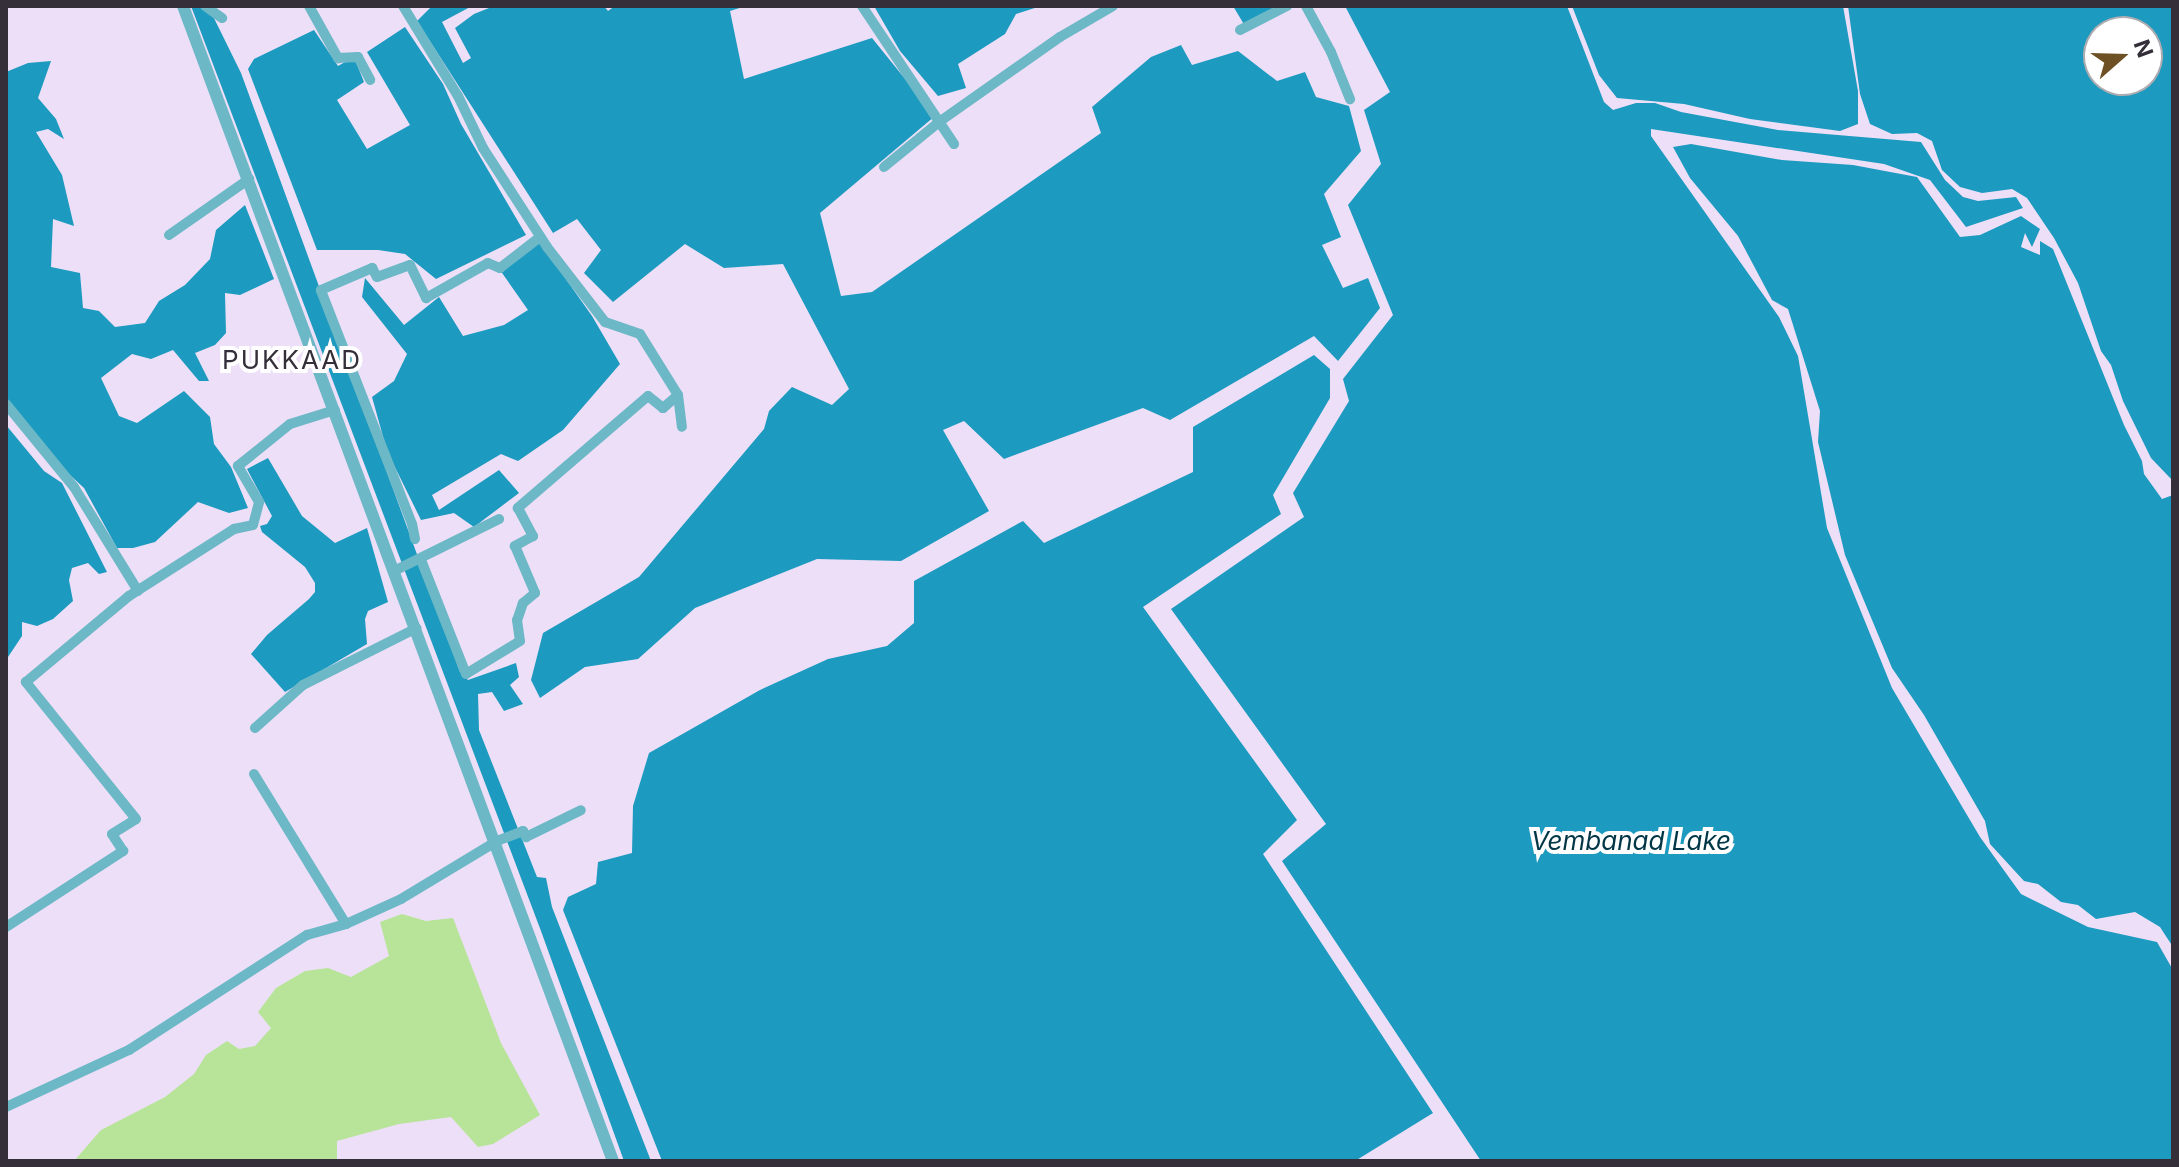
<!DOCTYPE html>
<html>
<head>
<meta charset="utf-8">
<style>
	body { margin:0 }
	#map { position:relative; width:2179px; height:1167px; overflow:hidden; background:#eddff8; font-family:Inter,sans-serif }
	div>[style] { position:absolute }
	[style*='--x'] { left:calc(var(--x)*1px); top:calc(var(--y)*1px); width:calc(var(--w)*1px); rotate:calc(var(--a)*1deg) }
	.green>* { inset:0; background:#b8e499 }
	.water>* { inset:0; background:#1c9abf }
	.minor>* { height:10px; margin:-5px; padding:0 5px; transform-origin:5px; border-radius:5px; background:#6cb8c6 }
	.tertiary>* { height:12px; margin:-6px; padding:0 6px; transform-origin:6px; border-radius:6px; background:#6cb8c6 }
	span { translate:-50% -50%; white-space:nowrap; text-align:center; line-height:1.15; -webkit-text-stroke:8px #fff; paint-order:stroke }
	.neighbourhood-label { font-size:26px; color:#342f39; letter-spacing:2px }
	.water-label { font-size:26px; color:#013646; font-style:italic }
	.frame { position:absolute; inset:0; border:8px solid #342f39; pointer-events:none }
	.north { position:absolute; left:2083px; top:16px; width:80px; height:80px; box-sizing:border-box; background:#fff; border:2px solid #aeacb0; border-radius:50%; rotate:70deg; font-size:22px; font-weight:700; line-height:32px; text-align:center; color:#342f39 }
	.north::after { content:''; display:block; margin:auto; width:28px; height:36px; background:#6d5023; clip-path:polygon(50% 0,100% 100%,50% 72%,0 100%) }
</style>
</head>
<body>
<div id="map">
	<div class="green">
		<div style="clip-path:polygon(402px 914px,426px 921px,453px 918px,501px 1043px,540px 1115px,493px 1144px,478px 1147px,451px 1117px,399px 1124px,337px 1141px,337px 1161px,74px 1161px,101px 1130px,165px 1097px,194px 1074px,206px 1055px,227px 1041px,239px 1049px,255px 1046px,271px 1028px,258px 1012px,276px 988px,305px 971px,328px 968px,351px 977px,389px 956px,380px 922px)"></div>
	</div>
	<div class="water">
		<div style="clip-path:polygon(191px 6px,208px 6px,241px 73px,460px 672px,468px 680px,516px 663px,519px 677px,510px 685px,523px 704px,504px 711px,492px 692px,478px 694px,479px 730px,537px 877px,546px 878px,552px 907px,651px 1161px,624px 1161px,541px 931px)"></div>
		<div style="clip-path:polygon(432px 6px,472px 6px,442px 22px,463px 63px,471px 58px,455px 28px,474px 14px,494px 6px,604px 6px,608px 11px,615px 6px,746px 6px,730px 11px,744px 79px,872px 38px,935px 116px,820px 213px,841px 296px,872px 292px,1101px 133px,1092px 107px,1151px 57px,1181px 45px,1192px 65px,1238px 51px,1277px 81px,1305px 72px,1316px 97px,1349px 106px,1361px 151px,1324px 194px,1341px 237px,1322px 245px,1343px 288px,1368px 278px,1380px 308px,1338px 361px,1314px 336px,1170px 420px,1143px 408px,1004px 459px,964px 421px,943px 430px,989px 511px,901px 561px,817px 559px,695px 608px,638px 659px,585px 667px,540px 698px,531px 680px,543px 633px,639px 577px,764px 429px,769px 411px,792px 387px,832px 405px,849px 389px,783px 264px,724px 268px,685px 244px,613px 302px,584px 273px,601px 250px,577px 219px,553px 233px,417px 21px)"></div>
		<div style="clip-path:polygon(874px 6px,1041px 6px,1016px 14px,1005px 34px,958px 64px,966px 88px,938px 96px,900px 51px)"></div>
		<div style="clip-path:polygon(1233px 6px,1277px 6px,1245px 26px)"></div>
		<div style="clip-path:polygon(1345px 6px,1567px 6px,1604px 102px,1613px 110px,1636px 103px,1655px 103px,1681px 112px,1778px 130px,1921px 142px,1945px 180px,1963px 197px,1978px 201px,2016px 197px,2023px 208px,1966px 227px,1930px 180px,1884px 164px,1651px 129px,1651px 136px,1779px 317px,1798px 356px,1827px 528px,1892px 688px,1980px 837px,2021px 894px,2088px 927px,2157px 942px,2173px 970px,2173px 1161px,1481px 1161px,1282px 861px,1326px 824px,1171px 609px,1304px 517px,1293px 493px,1349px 401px,1343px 379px,1393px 315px,1348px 205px,1381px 164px,1364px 110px,1390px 92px)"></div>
		<div style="clip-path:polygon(1572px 6px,1843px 6px,1858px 91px,1858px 124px,1840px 131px,1750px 119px,1684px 104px,1617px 98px,1599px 75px)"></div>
		<div style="clip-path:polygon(evenodd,1848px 6px,2173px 6px,2173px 481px,2151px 458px,2123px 401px,2111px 365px,2101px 351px,2078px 283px,2054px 238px,2027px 198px,2012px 189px,1982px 193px,1960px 187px,1942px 170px,1932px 141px,1917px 133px,1892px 134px,1870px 124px,1860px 94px,1848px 6px,2099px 32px,2147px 32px,2147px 80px,2099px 80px,2099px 32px)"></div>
		<div style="clip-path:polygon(405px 27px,443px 84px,461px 124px,526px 235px,436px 279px,405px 254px,378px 250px,317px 250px,248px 69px,254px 59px,314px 30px,338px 66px,354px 57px,364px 82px,337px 100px,367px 149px,410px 125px,367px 52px)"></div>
		<div style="clip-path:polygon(51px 61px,38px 98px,56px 119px,64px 139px,48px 129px,36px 132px,62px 175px,74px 226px,53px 219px,51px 267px,80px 273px,83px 308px,99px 311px,115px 327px,145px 323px,159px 301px,185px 285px,210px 259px,216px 230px,245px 205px,274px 279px,240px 295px,225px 293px,226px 333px,215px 345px,195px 353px,209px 381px,199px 381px,173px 350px,151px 359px,132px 354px,101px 378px,119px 416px,137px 423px,184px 391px,210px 417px,214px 444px,231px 467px,248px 508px,229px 513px,198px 502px,155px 542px,133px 548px,117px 548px,84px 488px,58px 464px,6px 398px,6px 72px,28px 63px)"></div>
		<div style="clip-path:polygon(1691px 144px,1782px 160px,1853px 165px,1917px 177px,1960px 237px,1980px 235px,2021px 216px,2040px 229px,2032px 247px,2025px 233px,2021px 247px,2040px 255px,2040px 241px,2053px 249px,2124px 425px,2142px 461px,2144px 474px,2162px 499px,2173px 495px,2173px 947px,2160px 927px,2135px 912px,2096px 919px,2078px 905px,2061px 902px,2038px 884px,2024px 881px,1990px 844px,1985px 821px,1924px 715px,1892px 668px,1845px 555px,1818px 442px,1820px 411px,1788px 309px,1772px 300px,1738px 236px,1690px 178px,1673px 147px)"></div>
		<div style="clip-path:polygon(539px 241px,592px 316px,620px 364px,563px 430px,518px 461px,501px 454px,432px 495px,439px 510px,499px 470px,519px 493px,474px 527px,454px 513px,421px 520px,387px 451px,372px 397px,394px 381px,407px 354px,362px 297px,365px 278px,404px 325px,439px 297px,463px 336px,504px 325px,528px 310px,500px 270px)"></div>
		<div style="clip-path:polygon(1314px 355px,1330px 369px,1330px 398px,1273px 495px,1281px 514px,1143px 607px,1297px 820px,1263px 854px,1433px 1113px,1355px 1161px,662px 1161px,563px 910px,568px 897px,596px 884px,598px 862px,632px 853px,633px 806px,649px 753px,760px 690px,828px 659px,887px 646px,914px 623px,914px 581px,1023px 521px,1044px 543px,1193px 472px,1193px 427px)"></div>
		<div style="clip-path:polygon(6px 425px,44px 471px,62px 483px,107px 572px,99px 574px,88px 563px,72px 568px,69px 580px,73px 601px,53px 619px,37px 626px,22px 622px,22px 636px,6px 660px)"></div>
		<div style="clip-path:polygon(268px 458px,302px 516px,335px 543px,367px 528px,388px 602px,368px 611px,365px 619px,367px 644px,285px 692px,251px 654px,267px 635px,309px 599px,315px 592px,315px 583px,305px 567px,262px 532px,260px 526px,267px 524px,272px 516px,247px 469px)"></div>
	</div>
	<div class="minor">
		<div style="--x:205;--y:6;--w:21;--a:35"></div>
		<div style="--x:309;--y:6;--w:60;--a:60.9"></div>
		<div style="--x:338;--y:58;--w:20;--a:-3"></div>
		<div style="--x:358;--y:57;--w:26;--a:62"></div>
		<div style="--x:403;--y:6;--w:105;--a:58.6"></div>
		<div style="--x:458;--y:96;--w:58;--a:64.3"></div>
		<div style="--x:483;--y:148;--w:118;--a:57.1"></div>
		<div style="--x:547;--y:247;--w:95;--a:52.3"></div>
		<div style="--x:605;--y:322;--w:37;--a:19"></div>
		<div style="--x:640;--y:334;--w:72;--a:58.1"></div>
		<div style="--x:678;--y:395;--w:20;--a:139"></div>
		<div style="--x:663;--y:408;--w:19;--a:-141"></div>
		<div style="--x:648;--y:396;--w:172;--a:139.3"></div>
		<div style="--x:518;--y:508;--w:32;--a:62"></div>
		<div style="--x:533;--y:536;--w:21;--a:151"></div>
		<div style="--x:515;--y:546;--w:51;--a:66.9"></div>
		<div style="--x:535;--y:593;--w:16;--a:140"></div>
		<div style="--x:523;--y:603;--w:18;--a:109"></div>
		<div style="--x:517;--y:620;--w:21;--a:82"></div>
		<div style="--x:520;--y:641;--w:63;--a:148.6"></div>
		<div style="--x:466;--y:674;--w:123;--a:-111.5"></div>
		<div style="--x:862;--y:6;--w:166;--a:56.3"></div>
		<div style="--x:1306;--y:6;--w:52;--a:61.5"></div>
		<div style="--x:1331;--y:52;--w:51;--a:68"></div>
		<div style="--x:1240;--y:30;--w:53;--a:-27.1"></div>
		<div style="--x:884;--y:167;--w:71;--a:-39.3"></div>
		<div style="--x:939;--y:122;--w:148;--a:-35.1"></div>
		<div style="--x:1060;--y:37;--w:61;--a:-30.3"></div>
		<div style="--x:169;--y:235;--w:98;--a:-35"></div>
		<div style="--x:678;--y:395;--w:32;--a:83"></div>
		<div style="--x:6;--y:404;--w:107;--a:50.7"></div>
		<div style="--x:74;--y:487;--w:122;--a:58.4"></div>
		<div style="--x:415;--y:539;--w:15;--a:-101"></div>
		<div style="--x:412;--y:524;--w:251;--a:-111.3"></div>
		<div style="--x:321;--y:290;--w:56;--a:-23.3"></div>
		<div style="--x:372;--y:268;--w:10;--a:61"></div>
		<div style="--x:377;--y:277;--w:35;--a:-20"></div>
		<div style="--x:410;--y:265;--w:37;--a:64"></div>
		<div style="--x:426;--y:298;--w:71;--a:-29.4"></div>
		<div style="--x:488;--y:263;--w:13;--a:23"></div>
		<div style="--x:500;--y:268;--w:51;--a:-37.8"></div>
		<div style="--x:396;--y:570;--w:115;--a:-26.3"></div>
		<div style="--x:255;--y:728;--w:64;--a:-41.9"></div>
		<div style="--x:303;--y:685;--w:127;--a:-26.6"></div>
		<div style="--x:254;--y:774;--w:176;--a:58.5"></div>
		<div style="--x:6;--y:927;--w:140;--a:-33"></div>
		<div style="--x:123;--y:851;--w:20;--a:-123"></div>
		<div style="--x:112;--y:834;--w:28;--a:-32"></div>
		<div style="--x:136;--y:819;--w:176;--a:-128.8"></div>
		<div style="--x:26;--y:682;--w:134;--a:-39.9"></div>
		<div style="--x:129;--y:596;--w:125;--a:-32.5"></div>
		<div style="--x:234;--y:529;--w:19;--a:-12"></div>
		<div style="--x:253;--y:525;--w:24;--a:-75"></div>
		<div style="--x:259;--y:502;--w:42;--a:-120.3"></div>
		<div style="--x:238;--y:466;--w:67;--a:-38.9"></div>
		<div style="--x:290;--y:424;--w:47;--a:-17.3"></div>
		<div style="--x:6;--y:1107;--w:136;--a:-24.9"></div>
		<div style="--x:129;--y:1050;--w:212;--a:-32.9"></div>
		<div style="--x:307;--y:935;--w:41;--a:-15.8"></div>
		<div style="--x:346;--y:924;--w:60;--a:-24.4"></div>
		<div style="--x:401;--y:899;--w:112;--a:-31.1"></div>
		<div style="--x:497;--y:841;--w:28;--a:-21"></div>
		<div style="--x:523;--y:831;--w:7;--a:63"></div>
		<div style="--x:526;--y:837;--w:61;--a:-26.1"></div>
	</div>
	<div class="tertiary">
		<div style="--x:183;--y:6;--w:1232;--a:69.58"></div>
	</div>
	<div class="neighbourhood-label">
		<span style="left:292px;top:360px">PUKKAAD</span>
	</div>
	<div class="water-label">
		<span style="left:1631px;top:841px">Vembanad Lake</span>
	</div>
	<div class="frame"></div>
	<div class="north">N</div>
</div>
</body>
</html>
